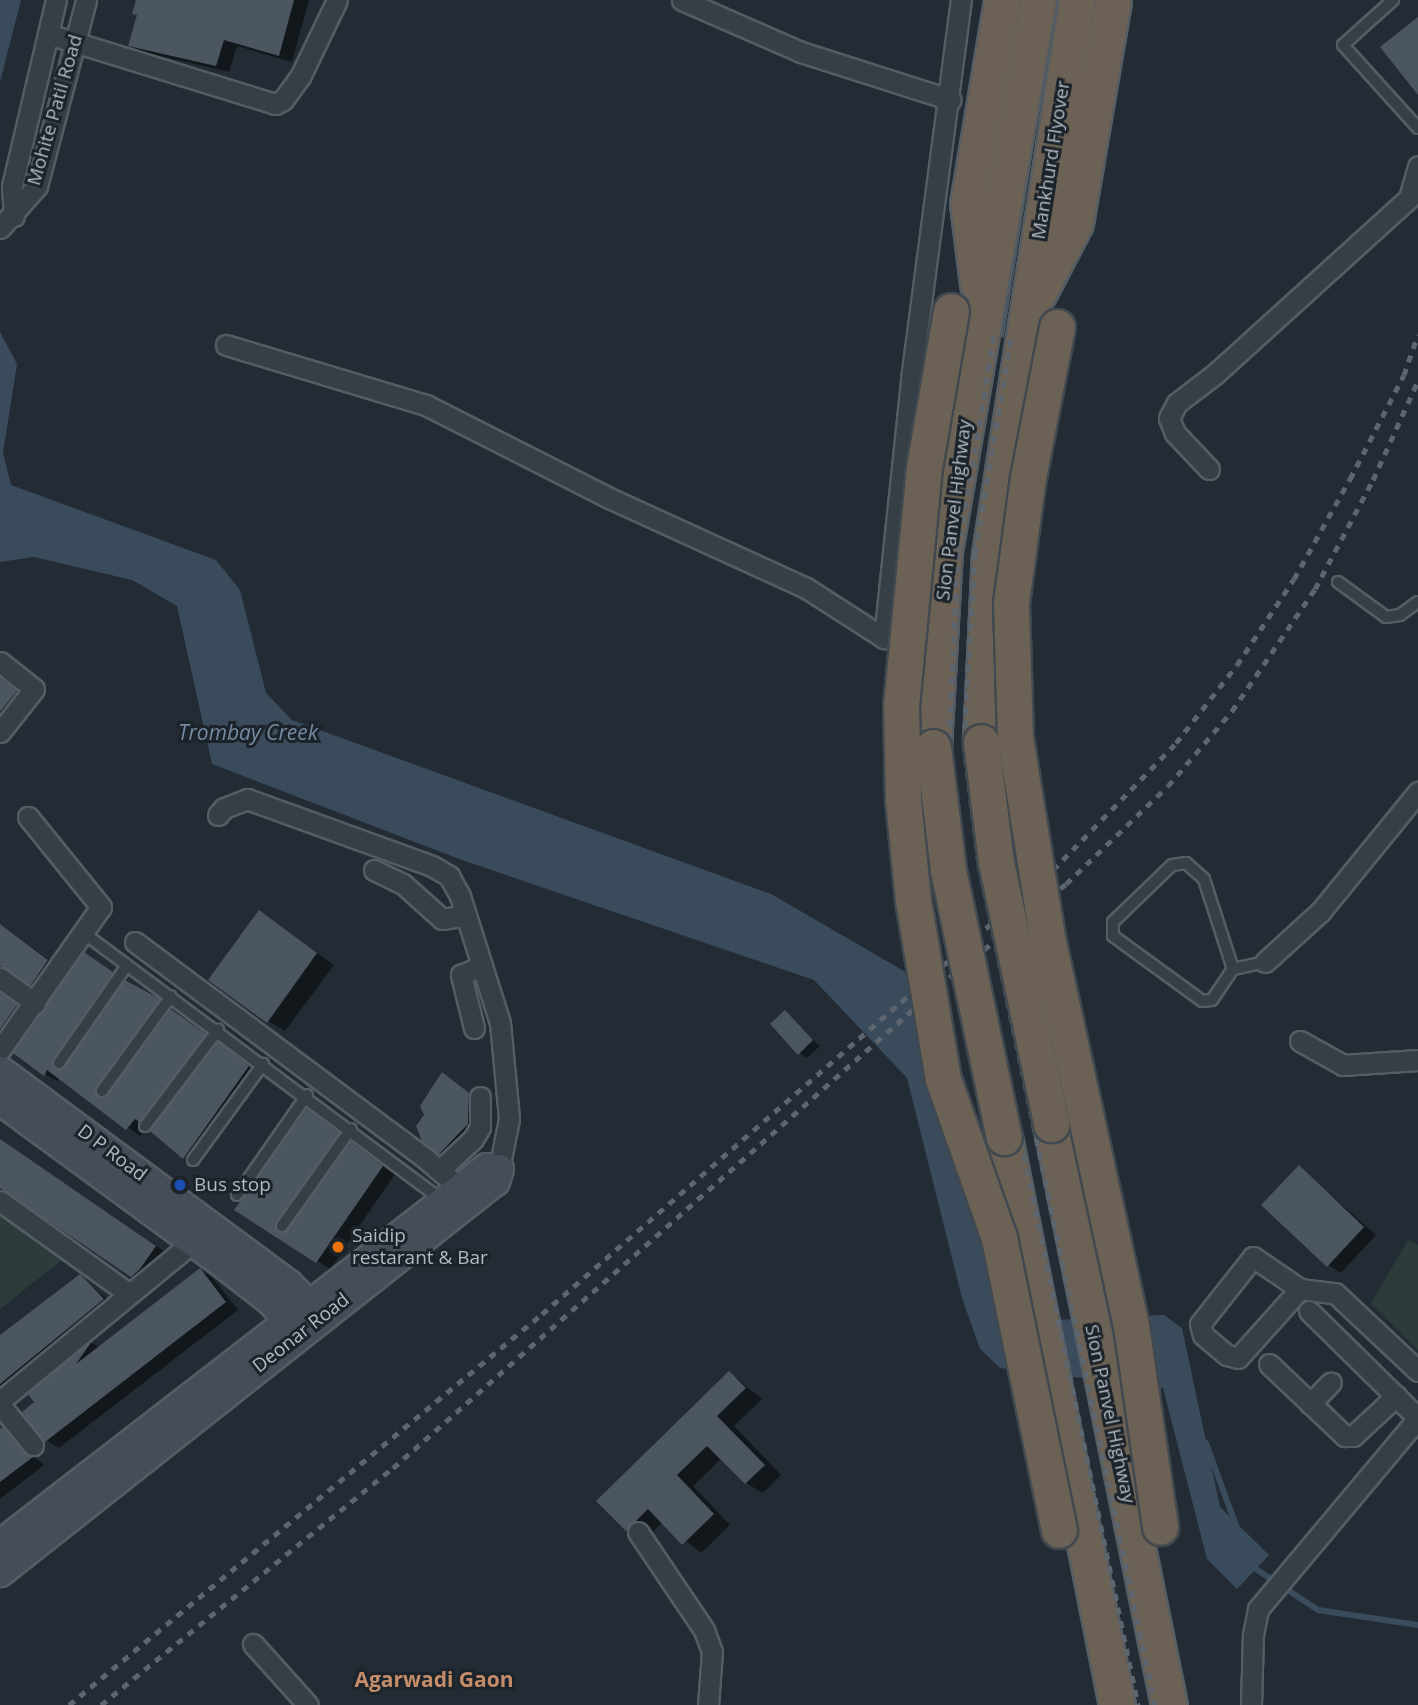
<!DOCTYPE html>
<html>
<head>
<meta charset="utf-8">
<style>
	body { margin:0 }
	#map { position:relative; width:1418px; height:1705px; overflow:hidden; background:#232c35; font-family:"Open Sans",sans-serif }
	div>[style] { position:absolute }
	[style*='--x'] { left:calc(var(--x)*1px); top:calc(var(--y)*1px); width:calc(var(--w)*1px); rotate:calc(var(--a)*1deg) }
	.green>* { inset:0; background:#2b3c3b }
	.water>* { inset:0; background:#3a4b5c }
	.shadow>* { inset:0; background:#0007 }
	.stream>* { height:6px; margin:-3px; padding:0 3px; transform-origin:3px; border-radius:3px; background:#3a4b5c }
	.building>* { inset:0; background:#4c5660 }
	.roads { filter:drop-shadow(2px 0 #545c64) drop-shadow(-2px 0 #545c64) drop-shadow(0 2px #545c64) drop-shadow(0 -2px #545c64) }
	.lane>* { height:10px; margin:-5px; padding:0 5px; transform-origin:5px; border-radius:5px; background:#363e46 }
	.street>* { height:19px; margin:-9.5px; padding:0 9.5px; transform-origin:9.5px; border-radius:9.5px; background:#363e46 }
	.secondary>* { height:28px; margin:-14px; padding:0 14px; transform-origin:14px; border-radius:14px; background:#454d58 }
	.highway>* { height:35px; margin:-17.5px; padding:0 17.5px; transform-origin:17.5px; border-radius:17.5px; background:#6b6154 }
	.rail>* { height:5px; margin-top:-2.5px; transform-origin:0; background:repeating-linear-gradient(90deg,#5d656f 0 7px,transparent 0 14px) }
	.bridges { filter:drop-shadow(2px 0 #414950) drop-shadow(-2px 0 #414950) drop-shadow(0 2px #414950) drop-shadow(0 -2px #414950) }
	.highway-bridge>* { height:35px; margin:-17.5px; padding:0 17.5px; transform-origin:17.5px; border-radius:17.5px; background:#6b6154 }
	.dots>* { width:19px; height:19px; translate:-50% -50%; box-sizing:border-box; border:4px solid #1c232a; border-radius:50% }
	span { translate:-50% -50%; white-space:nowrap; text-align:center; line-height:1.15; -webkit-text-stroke:6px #1c232a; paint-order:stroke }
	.street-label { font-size:19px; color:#b1b9c2 }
	.poi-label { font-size:19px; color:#b1b9c2 }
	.left { translate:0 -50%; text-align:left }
	.water-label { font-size:21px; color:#758ba2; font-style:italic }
	.neighbourhood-label { font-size:21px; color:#c58c69; font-weight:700 }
</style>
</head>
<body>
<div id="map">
	<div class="green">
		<div style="clip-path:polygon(0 1205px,71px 1253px,0 1309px)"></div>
		<div style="clip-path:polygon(1408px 1240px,1418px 1245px,1418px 1350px,1371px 1303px)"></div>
	</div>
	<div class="water">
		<div style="clip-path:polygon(0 0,21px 0,0 82px)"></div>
		<div style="clip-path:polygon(0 332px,17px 364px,3px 453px,11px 485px,216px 560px,240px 590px,266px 693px,292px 720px,771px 894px,904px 971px,945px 1062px,1030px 1321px,1164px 1315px,1182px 1328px,1220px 1507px,1269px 1555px,1237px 1589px,1207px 1559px,1163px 1388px,1000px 1368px,980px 1349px,962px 1298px,907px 1078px,814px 980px,462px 860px,212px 764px,177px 606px,132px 580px,34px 557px,0 562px)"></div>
	</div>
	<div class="shadow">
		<div style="clip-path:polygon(138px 0,309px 0,292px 62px,237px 46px,229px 72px,143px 52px,130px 45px,139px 16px)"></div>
		<div style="clip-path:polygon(1037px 135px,1053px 144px,1021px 347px,1003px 336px)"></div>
		<div style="clip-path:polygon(0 671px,33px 702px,0 731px)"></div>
		<div style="clip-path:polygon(260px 913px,334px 965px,285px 1031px,268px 1021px)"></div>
		<div style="clip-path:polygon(0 924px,63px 970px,47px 992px,17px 974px,5px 980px,4px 994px,31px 1015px,0 1037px)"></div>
		<div style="clip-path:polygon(85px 954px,171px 1008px,261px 1074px,197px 1165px,154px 1129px,148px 1126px,140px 1136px,60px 1078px,57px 1081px,45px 1074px)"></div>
		<div style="clip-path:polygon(785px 1013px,820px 1046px,807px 1058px,799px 1053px)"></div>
		<div style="clip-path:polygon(442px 1074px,481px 1102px,480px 1132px,453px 1160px,440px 1153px,426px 1115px)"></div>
		<div style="clip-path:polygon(307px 1111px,395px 1174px,330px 1269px,237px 1210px)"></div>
		<div style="clip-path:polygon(0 1140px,168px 1254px,145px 1283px,0 1185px)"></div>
		<div style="clip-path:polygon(1299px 1167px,1376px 1235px,1341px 1273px,1328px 1265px)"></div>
		<div style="clip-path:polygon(200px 1270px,213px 1278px,238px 1310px,59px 1448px,46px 1440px,31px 1394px,92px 1343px,100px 1348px)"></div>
		<div style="clip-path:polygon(80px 1276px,116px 1307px,0 1400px,0 1338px)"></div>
		<div style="clip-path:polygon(730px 1373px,762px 1399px,734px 1426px,781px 1475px,763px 1493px,746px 1483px,722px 1458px,693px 1486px,730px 1525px,701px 1553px,663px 1522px,644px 1540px,627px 1530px)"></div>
		<div style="clip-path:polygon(2px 1429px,44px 1465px,0 1499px,0 1431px)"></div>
	</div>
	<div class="stream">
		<div style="--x:1206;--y:1443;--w:90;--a:70"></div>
		<div style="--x:1250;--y:1565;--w:82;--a:33.5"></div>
		<div style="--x:1318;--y:1610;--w:101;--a:8.5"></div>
	</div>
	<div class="building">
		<div style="clip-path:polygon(136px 0,294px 0,279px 56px,224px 40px,216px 66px,128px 46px,137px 15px,132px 14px)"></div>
		<div style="clip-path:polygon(1418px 17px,1418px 95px,1380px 47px)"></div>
		<div style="clip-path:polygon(1036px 132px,1004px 338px,1001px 337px)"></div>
		<div style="clip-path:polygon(0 678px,17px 691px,0 712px)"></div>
		<div style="clip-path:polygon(259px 910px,317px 953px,267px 1023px,208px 980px)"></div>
		<div style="clip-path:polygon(0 924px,48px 960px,31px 985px,0 966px)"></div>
		<div style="clip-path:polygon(84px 952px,113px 972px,53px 1059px,55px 1069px,65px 1067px,125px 980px,160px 999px,96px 1087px,98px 1097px,108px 1095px,171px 1009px,206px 1034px,139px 1122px,135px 1119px,126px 1130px,47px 1070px,44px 1076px,13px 1053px)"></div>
		<div style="clip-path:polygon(0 993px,17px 1005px,0 1029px)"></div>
		<div style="clip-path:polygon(785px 1010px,813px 1040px,798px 1055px,770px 1024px)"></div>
		<div style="clip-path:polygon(218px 1042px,249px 1066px,183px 1159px,150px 1131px)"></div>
		<div style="clip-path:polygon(442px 1072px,469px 1093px,468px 1124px,439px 1154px,422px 1141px,416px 1126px,424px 1115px,420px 1106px)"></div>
		<div style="clip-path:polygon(307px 1109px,339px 1133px,276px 1222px,277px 1232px,288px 1230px,351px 1142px,383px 1166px,316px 1263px,234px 1210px)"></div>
		<div style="clip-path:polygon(0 1139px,156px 1246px,140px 1269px,131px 1277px,0 1188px)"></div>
		<div style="clip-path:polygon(1299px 1165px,1364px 1227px,1327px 1267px,1261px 1205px)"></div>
		<div style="clip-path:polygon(200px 1268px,226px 1302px,45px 1442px,22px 1412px,34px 1402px,28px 1394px,92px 1341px,76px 1364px)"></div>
		<div style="clip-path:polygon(80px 1274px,104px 1299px,0 1384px,0 1335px)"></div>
		<div style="clip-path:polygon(729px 1371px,746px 1388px,717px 1416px,765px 1465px,745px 1484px,707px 1446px,677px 1475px,714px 1514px,682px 1545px,648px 1509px,626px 1531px,596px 1501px)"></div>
		<div style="clip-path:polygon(2px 1427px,33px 1457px,0 1482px,0 1429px)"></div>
	</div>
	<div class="roads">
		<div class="lane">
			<div style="--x:1393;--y:0;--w:67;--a:138"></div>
			<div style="--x:1343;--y:45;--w:112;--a:47.9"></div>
			<div style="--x:1338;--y:582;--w:59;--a:36.1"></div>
			<div style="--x:1386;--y:617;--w:14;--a:-8"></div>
			<div style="--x:1400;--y:615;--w:22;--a:-36"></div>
			<div style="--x:85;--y:934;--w:443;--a:36.7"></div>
			<div style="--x:1233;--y:969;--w:95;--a:-107.9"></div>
			<div style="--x:1204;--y:879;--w:24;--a:-138"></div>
			<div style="--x:1186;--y:863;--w:14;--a:172"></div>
			<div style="--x:1172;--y:865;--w:82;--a:136"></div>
			<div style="--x:1113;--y:922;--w:14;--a:90"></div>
			<div style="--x:1113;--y:936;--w:110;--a:36.1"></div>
			<div style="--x:1202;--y:1001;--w:10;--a:-6"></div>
			<div style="--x:1212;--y:1000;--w:37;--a:-56"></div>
			<div style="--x:1233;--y:969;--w:33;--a:-12"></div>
			<div style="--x:59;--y:1063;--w:119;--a:-55.2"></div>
			<div style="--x:102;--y:1091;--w:117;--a:-54"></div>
			<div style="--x:145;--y:1126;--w:121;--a:-52.8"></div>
			<div style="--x:193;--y:1160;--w:119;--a:-53.9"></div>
			<div style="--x:237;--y:1195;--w:122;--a:-55"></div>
			<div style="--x:282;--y:1226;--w:119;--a:-54.6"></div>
		</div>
		<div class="street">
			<div style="--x:682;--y:0;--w:130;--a:23.6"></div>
			<div style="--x:801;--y:52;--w:157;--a:17.7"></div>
			<div style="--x:48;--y:34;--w:238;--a:17.1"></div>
			<div style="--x:275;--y:104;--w:9;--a:-27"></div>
			<div style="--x:283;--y:100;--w:29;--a:-54"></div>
			<div style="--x:300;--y:77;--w:85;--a:-64.3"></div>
			<div style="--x:14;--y:216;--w:30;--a:-94"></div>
			<div style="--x:12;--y:186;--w:191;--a:-76.7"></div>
			<div style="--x:0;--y:228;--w:56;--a:-48.6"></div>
			<div style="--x:37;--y:186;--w:192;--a:-75.2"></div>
			<div style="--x:226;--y:345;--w:209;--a:16.7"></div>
			<div style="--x:426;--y:405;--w:201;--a:26.9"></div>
			<div style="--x:605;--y:496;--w:221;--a:24.6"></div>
			<div style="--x:806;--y:588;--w:93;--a:32.7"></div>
			<div style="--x:884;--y:638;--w:260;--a:-84"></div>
			<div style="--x:911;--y:379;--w:382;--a:-82.5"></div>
			<div style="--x:1209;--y:469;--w:50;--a:-133.4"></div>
			<div style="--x:1175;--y:433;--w:16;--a:-112"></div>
			<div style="--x:1169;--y:418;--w:17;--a:-62"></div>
			<div style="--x:1177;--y:403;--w:48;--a:-37.3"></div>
			<div style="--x:1215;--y:374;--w:262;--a:-42.2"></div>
			<div style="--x:1409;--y:198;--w:33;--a:-74"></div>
			<div style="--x:0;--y:662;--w:43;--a:38.5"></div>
			<div style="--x:34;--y:689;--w:55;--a:128.3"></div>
			<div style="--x:218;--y:815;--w:9;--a:-49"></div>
			<div style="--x:224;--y:808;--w:25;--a:-21"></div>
			<div style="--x:247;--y:799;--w:197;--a:19.9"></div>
			<div style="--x:432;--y:866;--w:20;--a:30"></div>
			<div style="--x:449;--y:876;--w:23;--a:61"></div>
			<div style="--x:460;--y:896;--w:133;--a:72.5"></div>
			<div style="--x:500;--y:1023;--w:96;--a:84.6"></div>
			<div style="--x:509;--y:1119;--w:51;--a:101.3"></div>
			<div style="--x:374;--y:870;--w:32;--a:26"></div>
			<div style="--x:403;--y:884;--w:52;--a:41.9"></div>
			<div style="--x:442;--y:919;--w:24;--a:-9"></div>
			<div style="--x:135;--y:942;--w:363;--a:36.7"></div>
			<div style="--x:426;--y:1159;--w:55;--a:40.6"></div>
			<div style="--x:1265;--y:962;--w:76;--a:-42.3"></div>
			<div style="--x:1321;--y:911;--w:154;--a:-50.8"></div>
			<div style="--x:0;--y:978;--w:43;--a:35.5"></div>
			<div style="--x:474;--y:1028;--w:55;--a:-103.8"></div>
			<div style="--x:461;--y:975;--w:23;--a:-23"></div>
			<div style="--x:1300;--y:1041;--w:49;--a:29.2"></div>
			<div style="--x:1343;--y:1065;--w:75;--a:-3.8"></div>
			<div style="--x:0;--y:1050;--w:175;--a:-54.8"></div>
			<div style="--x:101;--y:907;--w:116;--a:-129"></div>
			<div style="--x:440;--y:1170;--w:45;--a:-43.2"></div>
			<div style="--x:473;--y:1139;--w:14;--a:-60"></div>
			<div style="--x:480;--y:1127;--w:30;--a:-90"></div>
			<div style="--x:0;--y:1201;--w:158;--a:35.7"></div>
			<div style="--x:1300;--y:1289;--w:57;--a:-145.8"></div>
			<div style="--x:1253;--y:1257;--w:85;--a:128.3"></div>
			<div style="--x:1200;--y:1324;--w:11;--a:75"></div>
			<div style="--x:1203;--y:1335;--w:31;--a:40"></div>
			<div style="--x:1227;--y:1355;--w:11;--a:15"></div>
			<div style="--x:1238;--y:1358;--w:93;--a:-48.1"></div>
			<div style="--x:1300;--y:1289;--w:35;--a:7"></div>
			<div style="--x:1335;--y:1293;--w:114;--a:43.2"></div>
			<div style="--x:1309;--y:1311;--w:153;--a:44.5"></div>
			<div style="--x:1269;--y:1364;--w:105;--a:43.5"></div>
			<div style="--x:1345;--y:1436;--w:8;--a:0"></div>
			<div style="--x:1353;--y:1436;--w:59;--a:-42.9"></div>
			<div style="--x:0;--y:1401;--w:251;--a:-39.5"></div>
			<div style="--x:1310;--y:1404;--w:30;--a:-46"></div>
			<div style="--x:0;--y:1405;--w:52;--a:50.5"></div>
			<div style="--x:638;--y:1532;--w:118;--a:56"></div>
			<div style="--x:704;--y:1630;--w:23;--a:70"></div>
			<div style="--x:712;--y:1652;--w:53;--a:94.3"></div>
			<div style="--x:253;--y:1644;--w:82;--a:48"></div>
			<div style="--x:1251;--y:1705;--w:70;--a:-88.4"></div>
			<div style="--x:1253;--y:1635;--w:26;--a:-79"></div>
			<div style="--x:1258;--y:1609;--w:249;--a:-50"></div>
		</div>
		<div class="secondary">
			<div style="--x:0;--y:1071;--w:358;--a:36.5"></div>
			<div style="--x:288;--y:1284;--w:46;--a:45.9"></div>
			<div style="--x:0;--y:1100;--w:263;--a:36.2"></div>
			<div style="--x:212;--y:1255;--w:72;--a:37.7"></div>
			<div style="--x:269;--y:1299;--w:46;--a:45.9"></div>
			<div style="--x:0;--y:1545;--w:616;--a:-37.74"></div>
			<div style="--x:487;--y:1168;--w:12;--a:5"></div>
			<div style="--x:499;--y:1169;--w:13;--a:108"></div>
			<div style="--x:495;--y:1181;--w:631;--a:141.69"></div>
		</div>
		<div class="highway">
			<div style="--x:978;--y:284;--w:81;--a:-97.1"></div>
			<div style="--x:968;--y:204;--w:207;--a:-80.5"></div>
			<div style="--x:1038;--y:294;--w:80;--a:-62.5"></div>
			<div style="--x:1075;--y:223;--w:226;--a:-80.3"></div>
			<div style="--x:981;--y:742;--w:188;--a:-87.3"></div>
			<div style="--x:990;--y:554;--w:561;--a:-81.08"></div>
			<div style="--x:933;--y:747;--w:196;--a:-86.8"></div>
			<div style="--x:944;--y:551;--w:559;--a:-80.32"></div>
			<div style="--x:1051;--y:1124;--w:593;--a:78.52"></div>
			<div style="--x:1004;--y:1137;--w:579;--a:78.75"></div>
		</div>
	</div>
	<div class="rail">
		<div style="--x:994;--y:336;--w:219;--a:99.5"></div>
		<div style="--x:958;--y:552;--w:193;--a:92.7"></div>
		<div style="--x:949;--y:745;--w:123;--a:83"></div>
		<div style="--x:964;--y:867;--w:856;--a:78.27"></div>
		<div style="--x:1011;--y:339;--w:217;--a:99.5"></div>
		<div style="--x:975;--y:553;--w:191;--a:93.3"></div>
		<div style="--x:964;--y:744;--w:121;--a:82.9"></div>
		<div style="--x:979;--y:864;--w:859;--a:78.18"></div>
		<div style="--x:69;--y:1705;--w:614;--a:-39.58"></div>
		<div style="--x:542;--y:1314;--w:677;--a:-40.99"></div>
		<div style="--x:1053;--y:870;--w:177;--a:-45.9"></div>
		<div style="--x:1176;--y:743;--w:99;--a:-52"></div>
		<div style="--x:1237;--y:665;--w:103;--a:-56.5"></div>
		<div style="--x:1294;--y:579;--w:115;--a:-60.8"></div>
		<div style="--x:1350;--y:479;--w:117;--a:-62.6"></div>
		<div style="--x:1404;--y:375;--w:43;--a:-71.1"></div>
		<div style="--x:101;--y:1705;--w:376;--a:-39.1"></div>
		<div style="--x:393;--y:1468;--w:744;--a:-41.4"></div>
		<div style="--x:951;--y:976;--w:147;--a:-38.7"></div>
		<div style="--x:1066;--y:884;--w:141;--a:-43.9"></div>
		<div style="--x:1168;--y:786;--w:99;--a:-49.5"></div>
		<div style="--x:1232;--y:711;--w:148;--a:-55.8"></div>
		<div style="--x:1315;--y:589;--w:123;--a:-62"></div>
		<div style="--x:1373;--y:480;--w:109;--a:-65.6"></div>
	</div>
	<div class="bridges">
		<div class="highway-bridge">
			<div style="--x:951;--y:311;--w:158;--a:99.8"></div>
			<div style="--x:924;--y:467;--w:238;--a:95.5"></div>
			<div style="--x:901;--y:704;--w:96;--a:88.8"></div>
			<div style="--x:903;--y:800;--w:100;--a:84.3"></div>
			<div style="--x:913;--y:900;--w:181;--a:80.5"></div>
			<div style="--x:943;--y:1079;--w:169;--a:70.6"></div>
			<div style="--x:999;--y:1238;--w:298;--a:78.4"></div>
			<div style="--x:1057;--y:327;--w:153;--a:100.9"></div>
			<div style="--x:1028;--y:477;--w:127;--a:97.7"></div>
			<div style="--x:1011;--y:603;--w:134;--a:88.3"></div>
			<div style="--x:1015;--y:737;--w:208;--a:80.9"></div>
			<div style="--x:1048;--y:942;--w:392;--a:77.8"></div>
			<div style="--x:1131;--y:1325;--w:204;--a:81.8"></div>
			<div style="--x:981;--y:742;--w:121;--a:82.9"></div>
			<div style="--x:996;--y:862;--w:268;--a:78.1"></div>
			<div style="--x:933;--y:747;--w:124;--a:83"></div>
			<div style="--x:948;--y:870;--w:273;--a:78.2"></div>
		</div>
	</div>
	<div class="dots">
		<div style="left:180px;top:1185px;background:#1a4fb4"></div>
		<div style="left:338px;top:1247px;background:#e8710a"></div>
	</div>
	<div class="street-label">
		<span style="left:55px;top:110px;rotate:-74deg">Mohite Patil Road</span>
		<span style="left:1051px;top:160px;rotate:-81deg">Mankhurd Flyover</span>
		<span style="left:954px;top:510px;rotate:-83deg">Sion Panvel Highway</span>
		<span style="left:112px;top:1153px;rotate:37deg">D P Road</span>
		<span style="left:301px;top:1333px;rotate:-38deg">Deonar Road</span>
		<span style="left:1110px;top:1414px;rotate:78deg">Sion Panvel Highway</span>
	</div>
	<div class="poi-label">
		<span class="left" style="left:194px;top:1185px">Bus stop</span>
		<span class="left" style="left:352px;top:1247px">Saidip<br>restarant &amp; Bar</span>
	</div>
	<div class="water-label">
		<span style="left:248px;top:732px">Trombay Creek</span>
	</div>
	<div class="neighbourhood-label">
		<span style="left:434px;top:1679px">Agarwadi Gaon</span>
	</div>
</div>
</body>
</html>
